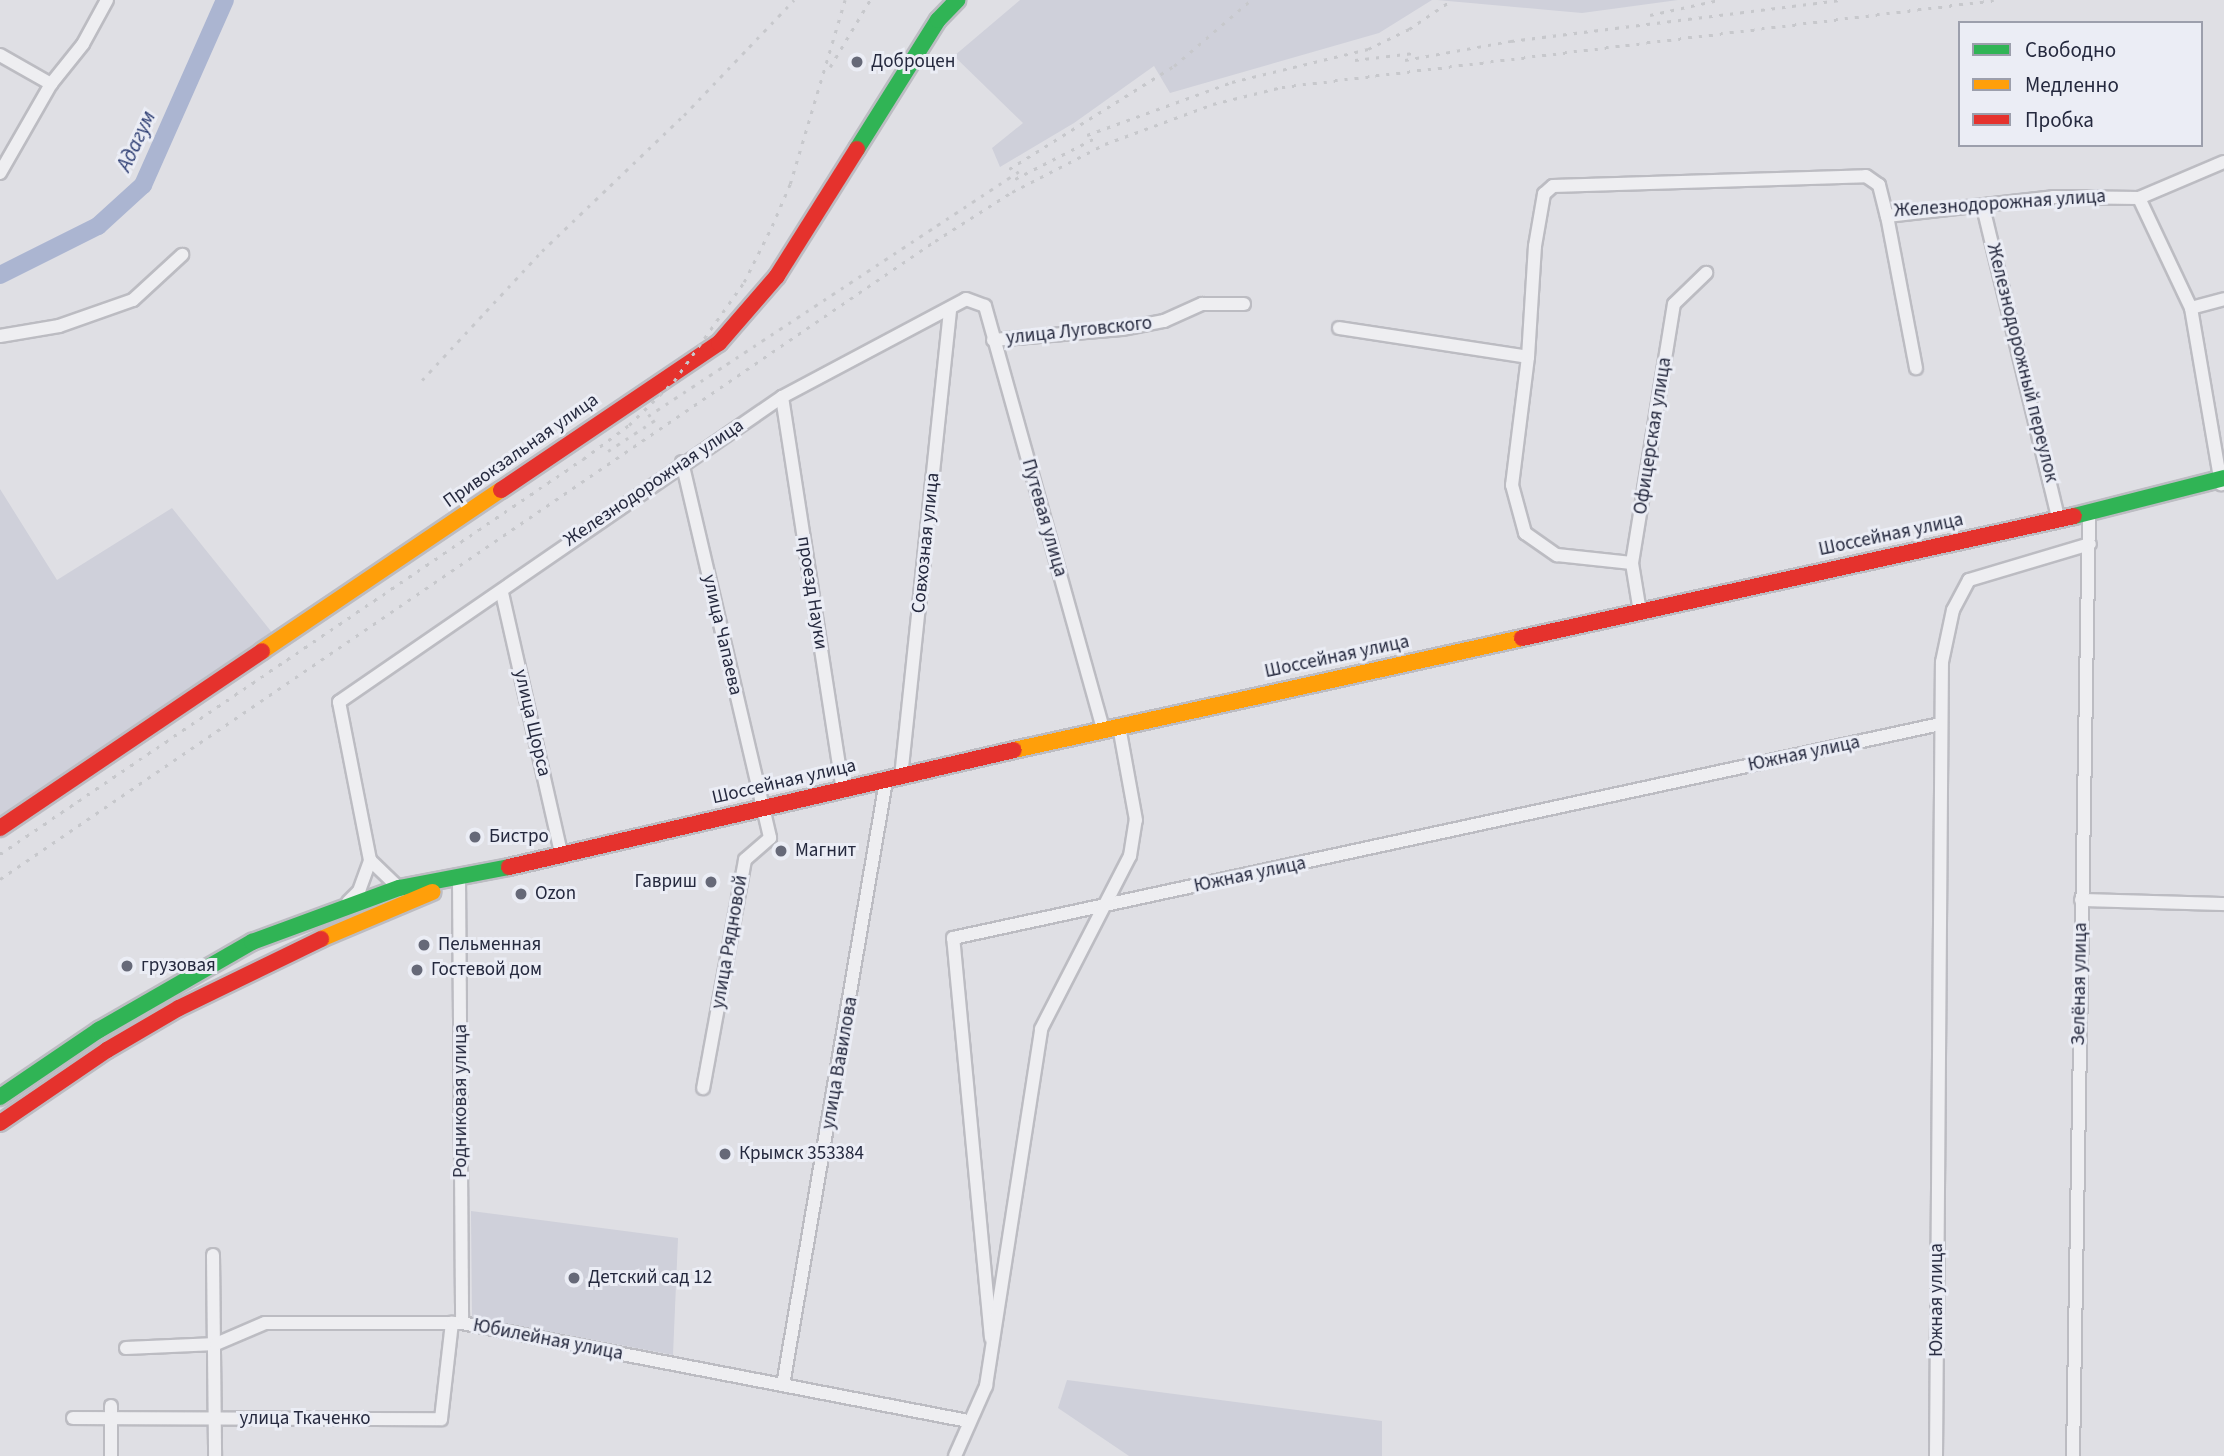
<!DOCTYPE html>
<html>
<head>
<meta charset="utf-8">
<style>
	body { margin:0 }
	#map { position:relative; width:2224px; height:1456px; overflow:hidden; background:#dfdfe4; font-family:"Source Sans 3",sans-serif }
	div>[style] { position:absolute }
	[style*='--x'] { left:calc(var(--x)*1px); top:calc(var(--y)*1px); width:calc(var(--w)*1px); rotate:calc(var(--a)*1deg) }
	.built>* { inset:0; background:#cfd0da }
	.river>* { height:18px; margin:-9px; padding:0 9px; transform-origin:9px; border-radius:9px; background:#abb5d1 }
	.roads { filter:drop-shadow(2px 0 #bcbcc2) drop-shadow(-2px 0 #bcbcc2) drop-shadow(0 2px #bcbcc2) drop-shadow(0 -2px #bcbcc2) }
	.street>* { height:12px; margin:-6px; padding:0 6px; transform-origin:6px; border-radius:6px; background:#eeeef1 }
	.fast>* { height:16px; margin:-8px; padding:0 8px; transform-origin:8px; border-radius:8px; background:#30b455 }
	.slow>* { height:16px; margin:-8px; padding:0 8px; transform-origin:8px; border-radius:8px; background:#ff9f0a }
	.jam>* { height:16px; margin:-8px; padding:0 8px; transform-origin:8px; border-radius:8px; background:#e5322d }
	.rail>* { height:2.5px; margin-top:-1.25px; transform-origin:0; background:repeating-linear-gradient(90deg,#c7c8cc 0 3.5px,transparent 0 10.5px) }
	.dots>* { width:19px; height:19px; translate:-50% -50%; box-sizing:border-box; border:4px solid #ebedf5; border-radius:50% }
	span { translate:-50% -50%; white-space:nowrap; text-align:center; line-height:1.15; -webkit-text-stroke:6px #ebedf5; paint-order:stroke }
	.poi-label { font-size:19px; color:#25293e }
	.left { translate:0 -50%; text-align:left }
	.right { translate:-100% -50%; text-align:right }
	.street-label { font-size:19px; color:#25293e }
	.water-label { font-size:21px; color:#2e3e73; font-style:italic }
	.legend { position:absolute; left:1958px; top:21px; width:245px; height:126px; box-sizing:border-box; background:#ebedf5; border:2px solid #9c9fac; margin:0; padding:9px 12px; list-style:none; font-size:21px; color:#25293e }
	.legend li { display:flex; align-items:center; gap:14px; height:35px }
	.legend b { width:35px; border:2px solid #9c9fac }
</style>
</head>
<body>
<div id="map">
	<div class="built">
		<div style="clip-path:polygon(1020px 0,1432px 0,1379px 33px,1170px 93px,1154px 66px,1074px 123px,1000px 167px,992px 148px,1023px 123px,954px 56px)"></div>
		<div style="clip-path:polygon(1437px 0,1678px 0,1582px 13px)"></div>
		<div style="clip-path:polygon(0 489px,57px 580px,172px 508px,274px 635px,0 822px)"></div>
		<div style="clip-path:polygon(471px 1211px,678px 1238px,673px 1355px,472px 1317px)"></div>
		<div style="clip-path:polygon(1067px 1380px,1382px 1421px,1382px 1456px,1129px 1456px,1058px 1408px)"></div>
	</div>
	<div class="river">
		<div style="--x:0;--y:275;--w:110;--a:-26.6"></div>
		<div style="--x:98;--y:226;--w:61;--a:-42.3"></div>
		<div style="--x:143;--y:185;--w:202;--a:-66.1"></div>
	</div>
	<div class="roads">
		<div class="street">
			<div style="--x:0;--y:55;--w:59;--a:29.6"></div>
			<div style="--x:0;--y:173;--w:103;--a:-60.2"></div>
			<div style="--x:51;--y:84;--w:51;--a:-51.3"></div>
			<div style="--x:83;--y:44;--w:50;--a:-61.4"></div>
			<div style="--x:2139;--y:198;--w:122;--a:64.7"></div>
			<div style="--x:2191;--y:308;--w:179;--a:80.3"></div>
			<div style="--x:1983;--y:207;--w:322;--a:76.4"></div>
			<div style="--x:1887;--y:216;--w:155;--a:79.2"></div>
			<div style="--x:2191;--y:308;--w:34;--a:-15"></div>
			<div style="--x:1339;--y:328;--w:191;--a:8.7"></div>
			<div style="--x:1528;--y:357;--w:129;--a:97.1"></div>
			<div style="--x:1512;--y:485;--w:50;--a:74.8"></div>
			<div style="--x:1525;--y:533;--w:39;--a:35"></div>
			<div style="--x:1557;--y:555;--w:75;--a:6.1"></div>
			<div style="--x:0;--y:336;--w:60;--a:-9.6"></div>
			<div style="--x:59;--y:326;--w:78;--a:-19.4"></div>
			<div style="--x:133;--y:300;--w:67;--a:-42.6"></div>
			<div style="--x:993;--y:340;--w:129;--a:-4.9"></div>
			<div style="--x:1122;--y:329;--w:43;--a:-10.8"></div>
			<div style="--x:1164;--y:321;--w:42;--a:-24.1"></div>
			<div style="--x:1202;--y:304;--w:42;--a:0"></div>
			<div style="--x:1528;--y:357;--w:111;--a:-86.4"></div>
			<div style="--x:1535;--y:246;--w:53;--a:-80.2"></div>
			<div style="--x:1544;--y:194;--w:12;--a:-42"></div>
			<div style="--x:1553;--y:186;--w:313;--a:-1.8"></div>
			<div style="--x:1866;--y:176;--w:16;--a:35"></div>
			<div style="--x:1879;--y:185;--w:32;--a:76"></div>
			<div style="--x:1887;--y:216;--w:167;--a:-6.5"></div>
			<div style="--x:2053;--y:197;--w:86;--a:0.7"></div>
			<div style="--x:2139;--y:198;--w:92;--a:-23"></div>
			<div style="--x:782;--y:397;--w:398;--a:81.2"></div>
			<div style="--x:682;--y:462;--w:386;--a:76.8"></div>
			<div style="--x:770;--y:838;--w:33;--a:139"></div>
			<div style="--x:745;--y:860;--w:232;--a:100.4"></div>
			<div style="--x:502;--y:593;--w:267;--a:77.2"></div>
			<div style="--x:1640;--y:612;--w:50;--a:-99.3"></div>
			<div style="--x:1632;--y:563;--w:262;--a:-80.8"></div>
			<div style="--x:1674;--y:304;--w:45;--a:-44.1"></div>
			<div style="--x:901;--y:777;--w:471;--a:-84"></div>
			<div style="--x:459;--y:878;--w:445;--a:89.6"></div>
			<div style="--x:399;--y:888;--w:40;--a:-136"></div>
			<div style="--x:370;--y:860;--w:161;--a:-101.1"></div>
			<div style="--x:339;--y:702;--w:538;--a:-34.55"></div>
			<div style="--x:782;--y:397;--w:208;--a:-28"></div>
			<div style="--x:966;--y:299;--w:20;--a:20"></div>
			<div style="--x:985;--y:306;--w:440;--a:74.4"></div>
			<div style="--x:2081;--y:900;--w:143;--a:1.6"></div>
			<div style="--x:348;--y:902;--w:16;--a:-45"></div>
			<div style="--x:359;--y:891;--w:33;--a:-70"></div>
			<div style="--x:213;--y:1255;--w:201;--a:89.4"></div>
			<div style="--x:991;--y:1338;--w:402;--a:-95.4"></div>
			<div style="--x:953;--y:938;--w:1010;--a:-12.23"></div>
			<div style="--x:126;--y:1348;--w:90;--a:-2.5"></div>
			<div style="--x:216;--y:1344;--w:53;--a:-23.2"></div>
			<div style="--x:265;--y:1323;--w:197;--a:0"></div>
			<div style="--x:462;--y:1323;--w:515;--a:10.96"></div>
			<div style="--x:783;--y:1385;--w:613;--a:-80.32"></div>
			<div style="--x:111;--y:1406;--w:50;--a:90"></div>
			<div style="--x:73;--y:1418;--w:368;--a:0.2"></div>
			<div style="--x:441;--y:1419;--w:97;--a:-83.5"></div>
			<div style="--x:955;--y:1456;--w:77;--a:-66.1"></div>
			<div style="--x:986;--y:1386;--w:361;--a:-81.2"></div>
			<div style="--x:1041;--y:1029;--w:195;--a:-62.8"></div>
			<div style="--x:1130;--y:856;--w:36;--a:-81"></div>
			<div style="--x:1136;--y:820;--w:96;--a:-100.3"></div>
			<div style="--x:1936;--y:1456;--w:794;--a:-89.57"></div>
			<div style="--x:1942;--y:662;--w:53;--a:-78.1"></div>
			<div style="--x:1953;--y:610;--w:34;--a:-62"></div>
			<div style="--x:1969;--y:580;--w:126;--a:-16.6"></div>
			<div style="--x:2073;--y:1456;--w:943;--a:-89.03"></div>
		</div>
		<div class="fast">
			<div style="--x:857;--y:149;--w:152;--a:-57.9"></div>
			<div style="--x:938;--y:20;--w:28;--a:-46"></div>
			<div style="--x:2074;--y:516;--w:155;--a:-14.2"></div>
			<div style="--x:0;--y:1097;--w:120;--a:-34.1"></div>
			<div style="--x:99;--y:1030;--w:177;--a:-29.9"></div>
			<div style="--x:252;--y:942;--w:157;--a:-20.2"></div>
			<div style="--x:399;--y:888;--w:112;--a:-10.8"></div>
		</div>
		<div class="slow">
			<div style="--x:262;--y:651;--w:288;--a:-34"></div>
			<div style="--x:1014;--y:750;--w:520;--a:-12.43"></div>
			<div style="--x:321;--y:939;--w:121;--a:-22.9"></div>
		</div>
		<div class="jam">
			<div style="--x:501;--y:490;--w:263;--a:-34"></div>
			<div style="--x:719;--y:343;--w:89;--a:-49.1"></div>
			<div style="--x:777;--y:276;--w:150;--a:-57.8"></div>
			<div style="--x:1522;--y:638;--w:565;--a:-12.46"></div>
			<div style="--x:0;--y:828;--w:316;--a:-34"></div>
			<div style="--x:509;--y:867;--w:518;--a:-13.04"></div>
			<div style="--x:0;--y:1123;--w:130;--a:-34.3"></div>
			<div style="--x:107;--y:1050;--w:83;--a:-30.3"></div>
			<div style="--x:179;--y:1008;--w:158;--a:-25.9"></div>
		</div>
	</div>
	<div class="rail">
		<div style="--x:1650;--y:15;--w:71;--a:-12.3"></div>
		<div style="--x:1355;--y:60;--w:59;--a:-6.8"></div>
		<div style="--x:1405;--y:60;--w:108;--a:-10.2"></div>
		<div style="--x:1511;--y:41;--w:334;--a:-7.1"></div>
		<div style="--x:830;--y:67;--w:78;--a:-59.2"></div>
		<div style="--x:1087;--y:135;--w:154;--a:-20.1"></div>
		<div style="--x:1232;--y:82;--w:140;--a:-13.6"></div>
		<div style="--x:1368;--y:49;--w:46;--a:-26"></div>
		<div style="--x:1409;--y:29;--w:52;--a:-34"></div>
		<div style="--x:1009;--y:169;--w:195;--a:-32"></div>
		<div style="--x:1174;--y:66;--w:101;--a:-40.6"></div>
		<div style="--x:1015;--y:179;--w:94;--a:-27.1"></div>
		<div style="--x:422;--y:380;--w:176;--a:-47.1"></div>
		<div style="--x:542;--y:251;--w:197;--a:-43.8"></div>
		<div style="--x:684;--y:115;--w:159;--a:-46.3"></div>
		<div style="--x:648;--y:416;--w:448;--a:-33.4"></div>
		<div style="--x:608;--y:451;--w:60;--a:-33.4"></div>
		<div style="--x:0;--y:854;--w:704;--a:-34.12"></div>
		<div style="--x:583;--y:459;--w:57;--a:-36.5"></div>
		<div style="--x:629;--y:425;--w:63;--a:-44.4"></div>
		<div style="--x:674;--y:381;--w:121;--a:-54.7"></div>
		<div style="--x:744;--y:282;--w:63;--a:-63.4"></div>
		<div style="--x:772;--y:226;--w:46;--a:-66.8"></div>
		<div style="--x:790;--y:184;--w:192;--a:-73.4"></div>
		<div style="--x:0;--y:879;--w:1132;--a:-34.31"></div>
		<div style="--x:935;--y:241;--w:91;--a:-32.5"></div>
		<div style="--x:1012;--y:192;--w:105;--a:-27.3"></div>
		<div style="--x:1105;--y:144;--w:115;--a:-20.3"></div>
		<div style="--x:1213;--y:104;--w:71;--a:-13.8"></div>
		<div style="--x:1282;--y:87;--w:719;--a:-6.95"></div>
	</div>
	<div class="dots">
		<div style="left:857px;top:62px;background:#666978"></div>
		<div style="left:475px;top:837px;background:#666978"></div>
		<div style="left:781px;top:851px;background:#666978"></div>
		<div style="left:711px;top:882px;background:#666978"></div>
		<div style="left:521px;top:894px;background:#666978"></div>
		<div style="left:424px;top:945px;background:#666978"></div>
		<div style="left:127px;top:966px;background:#666978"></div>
		<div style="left:417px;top:970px;background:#666978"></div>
		<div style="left:725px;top:1154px;background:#666978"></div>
		<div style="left:574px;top:1278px;background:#666978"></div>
	</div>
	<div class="poi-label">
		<span class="left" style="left:871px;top:62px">Доброцен</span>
		<span class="left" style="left:489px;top:837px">Бистро</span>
		<span class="left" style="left:795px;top:851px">Магнит</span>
		<span class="right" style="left:697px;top:882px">Гавриш</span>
		<span class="left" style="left:535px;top:894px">Ozon</span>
		<span class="left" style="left:438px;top:945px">Пельменная</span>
		<span class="left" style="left:141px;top:966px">грузовая</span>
		<span class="left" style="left:431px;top:970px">Гостевой дом</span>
		<span class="left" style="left:739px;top:1154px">Крымск 353384</span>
		<span class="left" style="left:588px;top:1278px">Детский сад 12</span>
	</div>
	<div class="street-label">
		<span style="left:2000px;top:204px;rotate:-4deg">Железнодорожная улица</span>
		<span style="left:1079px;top:331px;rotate:-6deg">улица Луговского</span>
		<span style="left:2022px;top:363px;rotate:76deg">Железнодорожный переулок</span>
		<span style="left:1653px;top:436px;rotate:-81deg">Офицерская улица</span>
		<span style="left:521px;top:451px;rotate:-35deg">Привокзальная улица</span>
		<span style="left:654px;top:483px;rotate:-34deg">Железнодорожная улица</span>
		<span style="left:1044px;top:518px;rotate:74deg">Путевая улица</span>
		<span style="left:1891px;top:535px;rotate:-12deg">Шоссейная улица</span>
		<span style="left:926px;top:543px;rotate:-84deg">Совхозная улица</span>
		<span style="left:812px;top:593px;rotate:81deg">проезд Науки</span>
		<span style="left:722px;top:635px;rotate:77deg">улица Чапаева</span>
		<span style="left:1337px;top:657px;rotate:-12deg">Шоссейная улица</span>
		<span style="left:532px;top:723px;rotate:77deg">улица Щорса</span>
		<span style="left:1804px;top:754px;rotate:-12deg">Южная улица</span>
		<span style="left:784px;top:782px;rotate:-13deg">Шоссейная улица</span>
		<span style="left:1250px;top:875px;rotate:-12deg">Южная улица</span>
		<span style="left:730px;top:942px;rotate:-80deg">улица Рядновой</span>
		<span style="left:2080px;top:984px;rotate:-89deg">Зелёная улица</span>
		<span style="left:840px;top:1063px;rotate:-80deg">улица Вавилова</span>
		<span style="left:461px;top:1101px;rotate:-90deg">Родниковая улица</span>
		<span style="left:1937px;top:1300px;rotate:-90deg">Южная улица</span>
		<span style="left:548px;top:1340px;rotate:11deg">Юбилейная улица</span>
		<span style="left:305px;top:1419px">улица Ткаченко</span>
	</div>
	<div class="water-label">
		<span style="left:136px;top:141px;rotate:-65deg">Адагум</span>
	</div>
	<ul class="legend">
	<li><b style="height:9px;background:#30b455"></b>Свободно</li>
	<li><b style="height:9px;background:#ff9f0a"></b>Медленно</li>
	<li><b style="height:9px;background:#e5322d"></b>Пробка</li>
	</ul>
</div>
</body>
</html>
